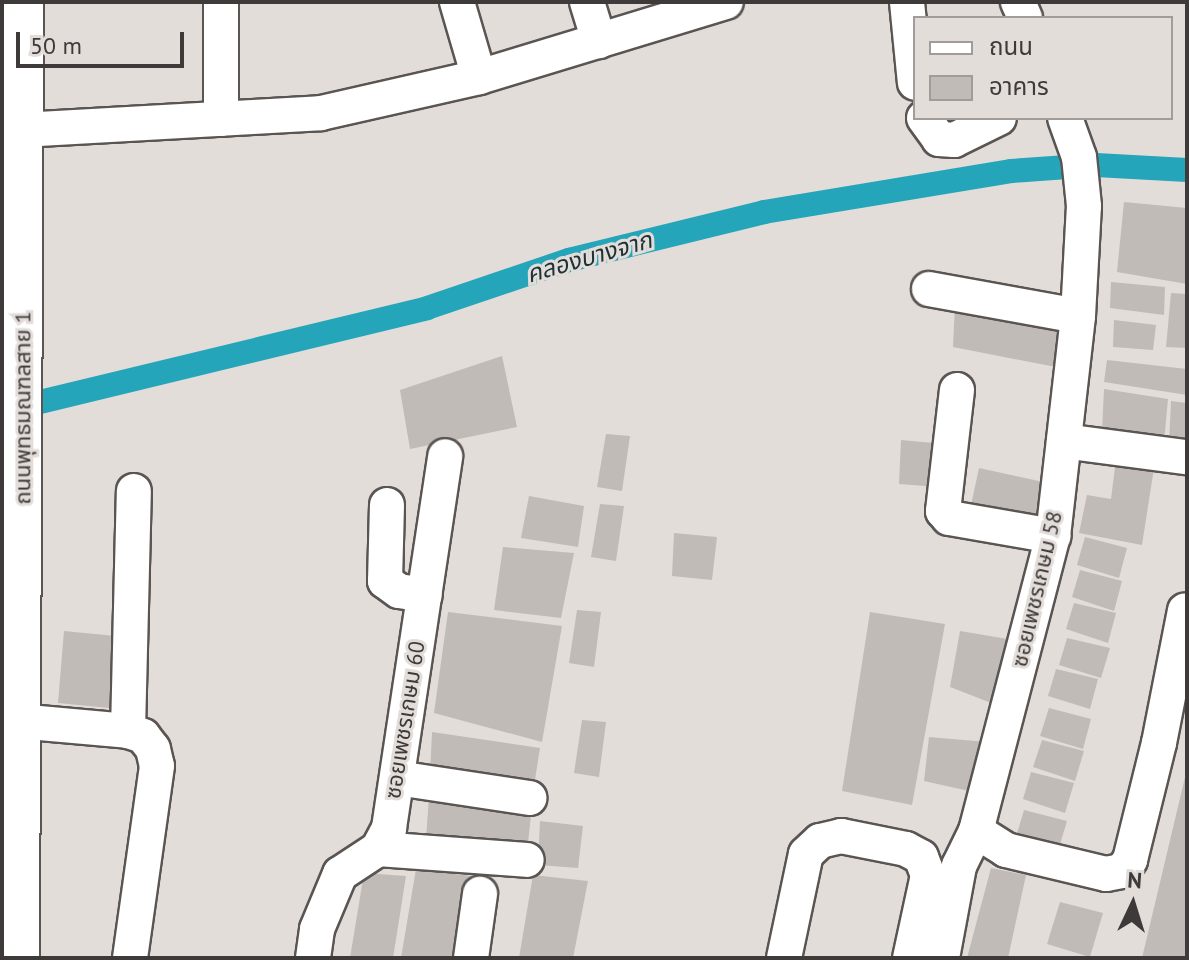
<!DOCTYPE html>
<html>
<head>
<meta charset="utf-8">
<style>
	body { margin:0 }
	#map { position:relative; width:1189px; height:960px; overflow:hidden; background:#e3ddda; font-family:"PT Sans","Noto Sans Thai",sans-serif }
	div>[style] { position:absolute }
	[style*='--x'] { left:calc(var(--x)*1px); top:calc(var(--y)*1px); width:calc(var(--w)*1px); rotate:calc(var(--a)*1deg) }
	.canal>* { height:24px; margin:-12px; padding:0 12px; transform-origin:12px; border-radius:12px; background:#24a5b9 }
	.building>* { inset:0; background:#c0bbb7 }
	.roads { filter:drop-shadow(2px 0 #5a5552) drop-shadow(-2px 0 #5a5552) drop-shadow(0 2px #5a5552) drop-shadow(0 -2px #5a5552) }
	.minor>* { height:34px; margin:-17px; padding:0 17px; transform-origin:17px; border-radius:17px; background:#fff }
	.major>* { height:42px; margin:-21px; padding:0 21px; transform-origin:21px; border-radius:21px; background:#fff }
	span { translate:-50% -50%; white-space:nowrap; text-align:center; line-height:1.15; -webkit-text-stroke:6px #e3ddda; paint-order:stroke }
	.street-label { font-size:22px; color:#3d3a39 }
	.water-label { font-size:24px; color:#1d3236; font-style:italic }
	.frame { position:absolute; inset:0; border:4px solid #3d3a39; pointer-events:none }
	.legend { position:absolute; left:913px; top:16px; width:260px; height:104px; box-sizing:border-box; background:#e3ddda; border:2px solid #a19c9a; margin:0; padding:10px 14px; list-style:none; font-size:24px; color:#3d3a39 }
	.legend li { display:flex; align-items:center; gap:16px; height:40px }
	.legend b { width:40px; border:2px solid #a19c9a }
	.north { position:absolute; left:1093px; top:864px; width:80px; height:80px; -webkit-text-stroke:6px #e3ddda; paint-order:stroke; rotate:4deg; font-size:22px; font-weight:700; line-height:32px; text-align:center; color:#3d3a39 }
	.north::after { content:''; display:block; margin:auto; width:28px; height:36px; background:#3d3a39; clip-path:polygon(50% 0,100% 100%,50% 72%,0 100%) }
	.scale { position:absolute; left:16px; top:32px; width:168px; height:36px; box-sizing:border-box; border:4px solid #3d3a39; border-top:0; padding-left:10px; font-size:24px; line-height:28px; white-space:nowrap; color:#3d3a39; -webkit-text-stroke:6px #e3ddda; paint-order:stroke }
</style>
</head>
<body>
<div id="map">
	<div class="canal">
		<div style="--x:11;--y:409;--w:428;--a:-13.6"></div>
		<div style="--x:427;--y:308;--w:150;--a:-18.7"></div>
		<div style="--x:569;--y:260;--w:201;--a:-13.8"></div>
		<div style="--x:764;--y:212;--w:250;--a:-9.4"></div>
		<div style="--x:1011;--y:171;--w:85;--a:-4"></div>
		<div style="--x:1096;--y:165;--w:91;--a:3.1"></div>
	</div>
	<div class="building">
		<div style="clip-path:polygon(1124px 202px,1187px 208px,1187px 284px,1117px 272px)"></div>
		<div style="clip-path:polygon(1111px 282px,1165px 287px,1164px 315px,1110px 308px)"></div>
		<div style="clip-path:polygon(1171px 293px,1187px 294px,1187px 348px,1166px 347px)"></div>
		<div style="clip-path:polygon(955px 304px,1066px 322px,1061px 368px,953px 347px)"></div>
		<div style="clip-path:polygon(1114px 320px,1156px 325px,1153px 350px,1113px 347px)"></div>
		<div style="clip-path:polygon(502px 356px,517px 427px,410px 449px,400px 390px)"></div>
		<div style="clip-path:polygon(1107px 360px,1187px 369px,1187px 395px,1104px 382px)"></div>
		<div style="clip-path:polygon(1104px 389px,1168px 399px,1164px 442px,1102px 432px)"></div>
		<div style="clip-path:polygon(1171px 401px,1187px 403px,1187px 450px,1169px 444px)"></div>
		<div style="clip-path:polygon(606px 434px,630px 436px,622px 491px,597px 487px)"></div>
		<div style="clip-path:polygon(901px 440px,944px 444px,939px 487px,899px 484px)"></div>
		<div style="clip-path:polygon(1116px 459px,1154px 468px,1142px 545px,1079px 533px,1087px 495px,1111px 499px)"></div>
		<div style="clip-path:polygon(979px 468px,1052px 484px,1047px 526px,970px 510px)"></div>
		<div style="clip-path:polygon(529px 496px,584px 506px,578px 547px,521px 538px)"></div>
		<div style="clip-path:polygon(600px 504px,624px 506px,616px 561px,591px 557px)"></div>
		<div style="clip-path:polygon(674px 533px,717px 537px,712px 580px,672px 576px)"></div>
		<div style="clip-path:polygon(1085px 537px,1127px 548px,1119px 578px,1077px 565px)"></div>
		<div style="clip-path:polygon(503px 547px,574px 553px,561px 618px,494px 610px)"></div>
		<div style="clip-path:polygon(1080px 570px,1122px 581px,1114px 611px,1072px 597px)"></div>
		<div style="clip-path:polygon(1074px 603px,1116px 613px,1108px 643px,1066px 629px)"></div>
		<div style="clip-path:polygon(577px 610px,601px 612px,594px 667px,569px 663px)"></div>
		<div style="clip-path:polygon(448px 612px,562px 626px,542px 742px,434px 713px)"></div>
		<div style="clip-path:polygon(870px 612px,945px 624px,912px 805px,842px 791px)"></div>
		<div style="clip-path:polygon(64px 631px,126px 637px,119px 709px,58px 703px)"></div>
		<div style="clip-path:polygon(960px 631px,1026px 642px,999px 706px,950px 687px)"></div>
		<div style="clip-path:polygon(1067px 638px,1110px 648px,1101px 678px,1059px 665px)"></div>
		<div style="clip-path:polygon(1056px 669px,1098px 679px,1090px 709px,1048px 696px)"></div>
		<div style="clip-path:polygon(1049px 708px,1091px 719px,1083px 749px,1040px 736px)"></div>
		<div style="clip-path:polygon(582px 720px,606px 722px,599px 777px,574px 773px)"></div>
		<div style="clip-path:polygon(432px 732px,540px 748px,534px 786px,430px 775px)"></div>
		<div style="clip-path:polygon(929px 737px,988px 742px,978px 793px,924px 781px)"></div>
		<div style="clip-path:polygon(1042px 740px,1084px 751px,1075px 781px,1033px 767px)"></div>
		<div style="clip-path:polygon(1031px 772px,1074px 783px,1065px 813px,1023px 799px)"></div>
		<div style="clip-path:polygon(1186px 773px,1187px 958px,1142px 958px)"></div>
		<div style="clip-path:polygon(429px 796px,532px 806px,527px 852px,426px 839px)"></div>
		<div style="clip-path:polygon(1024px 810px,1067px 821px,1058px 851px,1016px 837px)"></div>
		<div style="clip-path:polygon(540px 821px,583px 826px,578px 868px,538px 865px)"></div>
		<div style="clip-path:polygon(991px 868px,1026px 875px,1008px 958px,967px 958px)"></div>
		<div style="clip-path:polygon(416px 869px,471px 876px,454px 958px,401px 958px)"></div>
		<div style="clip-path:polygon(364px 873px,406px 876px,393px 958px,350px 958px)"></div>
		<div style="clip-path:polygon(533px 875px,588px 881px,573px 958px,519px 958px)"></div>
		<div style="clip-path:polygon(1060px 902px,1103px 913px,1090px 957px,1047px 944px)"></div>
	</div>
	<div class="roads">
		<div class="minor">
			<div style="--x:221;--y:2;--w:117;--a:90"></div>
			<div style="--x:457;--y:2;--w:78;--a:73.7"></div>
			<div style="--x:587;--y:2;--w:41;--a:72.9"></div>
			<div style="--x:907;--y:2;--w:81;--a:84.4"></div>
			<div style="--x:1018;--y:2;--w:17;--a:66"></div>
			<div style="--x:924;--y:118;--w:26;--a:54"></div>
			<div style="--x:939;--y:139;--w:15;--a:4"></div>
			<div style="--x:954;--y:140;--w:50;--a:-26.1"></div>
			<div style="--x:20;--y:130;--w:301;--a:-3.2"></div>
			<div style="--x:321;--y:113;--w:162;--a:-12.8"></div>
			<div style="--x:479;--y:77;--w:258;--a:-16.9"></div>
			<div style="--x:929;--y:289;--w:151;--a:10.3"></div>
			<div style="--x:957;--y:390;--w:122;--a:96.6"></div>
			<div style="--x:943;--y:511;--w:9;--a:49"></div>
			<div style="--x:949;--y:518;--w:106;--a:9.8"></div>
			<div style="--x:1064;--y:441;--w:123;--a:7.5"></div>
			<div style="--x:387;--y:505;--w:76;--a:91.5"></div>
			<div style="--x:385;--y:581;--w:17;--a:36"></div>
			<div style="--x:399;--y:591;--w:26;--a:9"></div>
			<div style="--x:17;--y:721;--w:111;--a:5.1"></div>
			<div style="--x:128;--y:731;--w:16;--a:18"></div>
			<div style="--x:143;--y:736;--w:16;--a:52"></div>
			<div style="--x:153;--y:749;--w:17;--a:77"></div>
			<div style="--x:157;--y:766;--w:194;--a:98"></div>
			<div style="--x:128;--y:731;--w:240;--a:-88.6"></div>
			<div style="--x:397;--y:778;--w:134;--a:8.6"></div>
			<div style="--x:976;--y:831;--w:36;--a:32"></div>
			<div style="--x:1006;--y:850;--w:103;--a:13.5"></div>
			<div style="--x:1106;--y:874;--w:16;--a:-11"></div>
			<div style="--x:1122;--y:871;--w:14;--a:-54"></div>
			<div style="--x:1130;--y:860;--w:121;--a:-76.1"></div>
			<div style="--x:1159;--y:743;--w:135;--a:-78.9"></div>
			<div style="--x:378;--y:849;--w:149;--a:4.2"></div>
			<div style="--x:313;--y:958;--w:29;--a:-82"></div>
			<div style="--x:317;--y:929;--w:60;--a:-67.3"></div>
			<div style="--x:340;--y:874;--w:45;--a:-33.3"></div>
			<div style="--x:378;--y:849;--w:24;--a:-62"></div>
			<div style="--x:389;--y:828;--w:376;--a:-81.4"></div>
			<div style="--x:471;--y:958;--w:65;--a:-82"></div>
			<div style="--x:784;--y:958;--w:106;--a:-78.1"></div>
			<div style="--x:806;--y:854;--w:19;--a:-43"></div>
			<div style="--x:820;--y:841;--w:22;--a:-13"></div>
			<div style="--x:841;--y:836;--w:66;--a:11.3"></div>
			<div style="--x:906;--y:849;--w:17;--a:28"></div>
			<div style="--x:921;--y:857;--w:19;--a:69"></div>
			<div style="--x:928;--y:875;--w:85;--a:102.2"></div>
			<div style="--x:942;--y:958;--w:94;--a:-79.5"></div>
			<div style="--x:959;--y:866;--w:39;--a:-64"></div>
			<div style="--x:976;--y:831;--w:305;--a:-75.4"></div>
			<div style="--x:1053;--y:536;--w:221;--a:-83.5"></div>
			<div style="--x:1078;--y:316;--w:110;--a:-86.9"></div>
			<div style="--x:1084;--y:206;--w:49;--a:-95.8"></div>
			<div style="--x:1079;--y:157;--w:41;--a:-109.7"></div>
		</div>
		<div class="major">
			<div style="--x:18;--y:958;--w:956;--a:-89.76"></div>
		</div>
	</div>
	<div class="street-label">
		<span style="left:23px;top:408px;rotate:-90deg">ถนนพุทธมณฑลสาย 1</span>
		<span style="left:1037px;top:589px;rotate:-77deg">ซอยเพชรเกษม 58</span>
		<span style="left:405px;top:720px;rotate:-81deg">ซอยเพชรเกษม 60</span>
	</div>
	<div class="water-label">
		<span style="left:589px;top:257px;rotate:-16deg">คลองบางจาก</span>
	</div>
	<div class="frame"></div>
	<ul class="legend">
	<li><b style="height:10px;background:#fff"></b>ถนน</li>
	<li><b style="height:22px;background:#c0bbb7"></b>อาคาร</li>
	</ul>
	<div class="north">N</div>
	<div class="scale">50 m</div>
</div>
</body>
</html>
